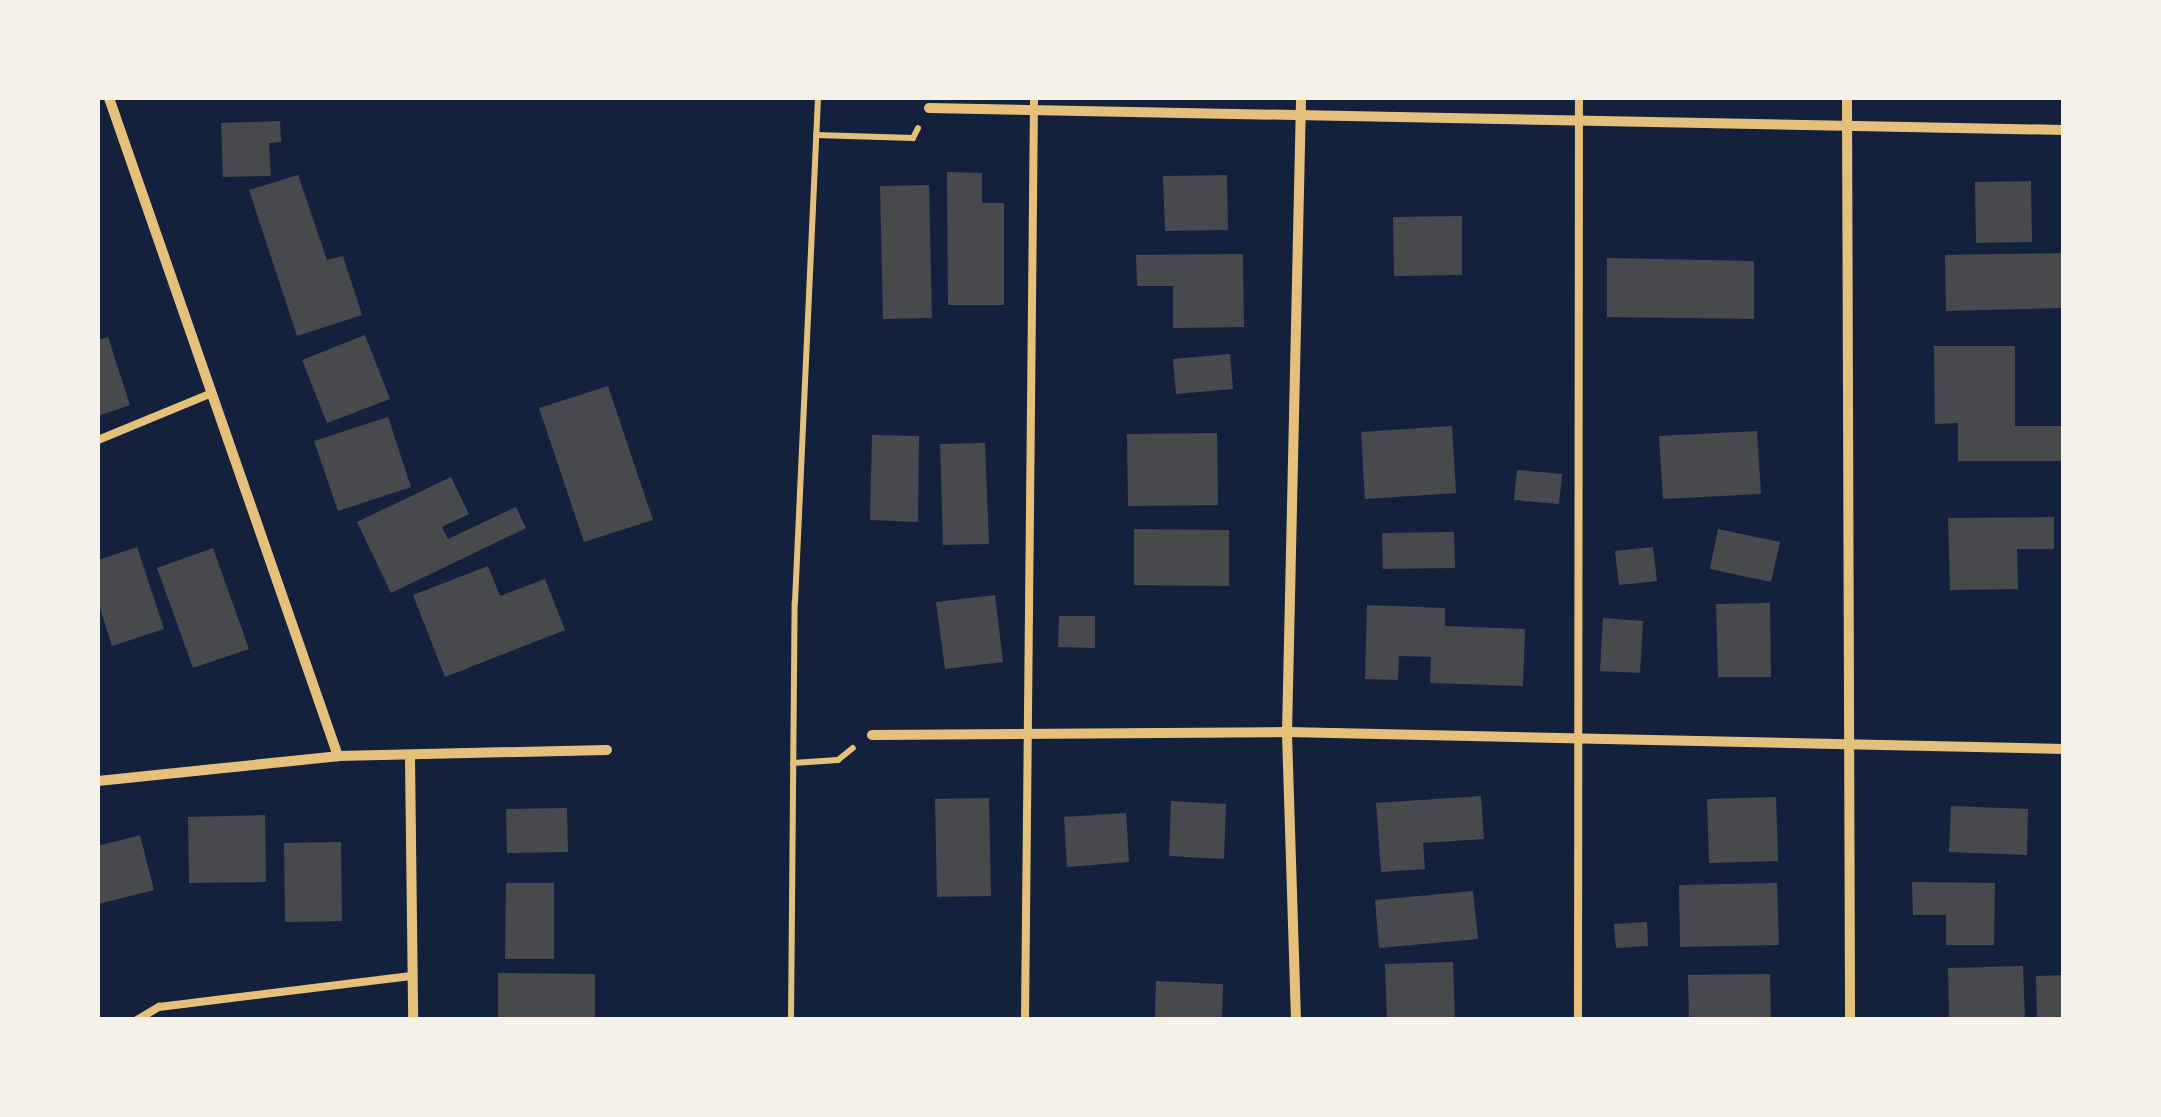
<!DOCTYPE html>
<html>
<head>
<meta charset="utf-8">
<style>
	body { margin:0 }
	#map { position:relative; width:2161px; height:1117px; overflow:hidden; background:#14213d; font-family:"Noto Serif",serif }
	div>[style] { position:absolute }
	[style*='--x'] { left:calc(var(--x)*1px); top:calc(var(--y)*1px); width:calc(var(--w)*1px); rotate:calc(var(--a)*1deg) }
	.building>* { inset:0; background:#48494c }
	.path>* { height:6px; margin:-3px; padding:0 3px; transform-origin:3px; border-radius:3px; background:#e5c07b }
	.service>* { height:8px; margin:-4px; padding:0 4px; transform-origin:4px; border-radius:4px; background:#e5c07b }
	.minor>* { height:10px; margin:-5px; padding:0 5px; transform-origin:5px; border-radius:5px; background:#e5c07b }
	span { translate:-50% -50%; white-space:nowrap; text-align:center; line-height:1.15; -webkit-text-stroke:8px #f6f1e7; paint-order:stroke }
	.frame { position:absolute; inset:0; border:100px solid #f6f1e7; pointer-events:none }
</style>
</head>
<body>
<div id="map">
	<div class="building">
		<div style="clip-path:polygon(280px 121px,281px 142px,269px 143px,271px 176px,223px 177px,221px 123px)"></div>
		<div style="clip-path:polygon(947px 172px,982px 173px,982px 203px,1004px 203px,1004px 305px,948px 305px)"></div>
		<div style="clip-path:polygon(298px 175px,327px 260px,343px 256px,362px 315px,297px 336px,249px 190px)"></div>
		<div style="clip-path:polygon(1227px 175px,1228px 230px,1165px 231px,1163px 176px)"></div>
		<div style="clip-path:polygon(2031px 181px,2032px 242px,1976px 243px,1975px 182px)"></div>
		<div style="clip-path:polygon(929px 185px,932px 318px,883px 319px,880px 186px)"></div>
		<div style="clip-path:polygon(1462px 216px,1462px 275px,1394px 276px,1393px 217px)"></div>
		<div style="clip-path:polygon(2064px 253px,2064px 308px,1946px 311px,1945px 255px)"></div>
		<div style="clip-path:polygon(1243px 254px,1244px 327px,1173px 328px,1173px 286px,1137px 286px,1136px 255px)"></div>
		<div style="clip-path:polygon(1607px 258px,1754px 261px,1754px 319px,1607px 317px)"></div>
		<div style="clip-path:polygon(365px 335px,390px 399px,327px 423px,302px 360px)"></div>
		<div style="clip-path:polygon(108px 337px,130px 405px,98px 416px,98px 340px)"></div>
		<div style="clip-path:polygon(1934px 346px,2015px 346px,2015px 426px,2064px 426px,2064px 461px,1958px 461px,1958px 423px,1935px 424px)"></div>
		<div style="clip-path:polygon(1230px 354px,1233px 389px,1176px 394px,1173px 359px)"></div>
		<div style="clip-path:polygon(608px 386px,653px 520px,584px 542px,539px 408px)"></div>
		<div style="clip-path:polygon(388px 417px,411px 487px,338px 511px,314px 441px)"></div>
		<div style="clip-path:polygon(1452px 426px,1456px 493px,1365px 499px,1361px 432px)"></div>
		<div style="clip-path:polygon(1757px 431px,1761px 494px,1663px 499px,1659px 436px)"></div>
		<div style="clip-path:polygon(1217px 433px,1218px 505px,1128px 506px,1127px 434px)"></div>
		<div style="clip-path:polygon(872px 435px,919px 436px,918px 522px,870px 520px)"></div>
		<div style="clip-path:polygon(985px 443px,989px 544px,943px 545px,940px 444px)"></div>
		<div style="clip-path:polygon(1517px 470px,1562px 474px,1559px 504px,1514px 500px)"></div>
		<div style="clip-path:polygon(451px 477px,469px 514px,442px 527px,448px 539px,516px 507px,526px 528px,391px 593px,357px 522px)"></div>
		<div style="clip-path:polygon(2054px 517px,2054px 549px,2017px 549px,2018px 589px,1950px 590px,1948px 518px)"></div>
		<div style="clip-path:polygon(1134px 529px,1229px 530px,1229px 586px,1134px 585px)"></div>
		<div style="clip-path:polygon(1718px 529px,1780px 542px,1771px 582px,1710px 569px)"></div>
		<div style="clip-path:polygon(1454px 532px,1455px 568px,1383px 569px,1382px 533px)"></div>
		<div style="clip-path:polygon(137px 547px,164px 629px,112px 646px,98px 602px,98px 560px)"></div>
		<div style="clip-path:polygon(1653px 547px,1657px 581px,1619px 585px,1615px 551px)"></div>
		<div style="clip-path:polygon(213px 548px,249px 649px,193px 668px,157px 568px)"></div>
		<div style="clip-path:polygon(488px 566px,500px 596px,545px 579px,565px 630px,445px 677px,413px 595px)"></div>
		<div style="clip-path:polygon(995px 595px,1003px 662px,945px 669px,936px 602px)"></div>
		<div style="clip-path:polygon(1770px 603px,1771px 677px,1718px 677px,1716px 604px)"></div>
		<div style="clip-path:polygon(1367px 605px,1445px 608px,1445px 626px,1525px 629px,1523px 686px,1430px 683px,1431px 657px,1399px 656px,1398px 680px,1365px 679px)"></div>
		<div style="clip-path:polygon(1059px 616px,1095px 616px,1095px 648px,1058px 647px)"></div>
		<div style="clip-path:polygon(1603px 618px,1643px 621px,1640px 673px,1600px 671px)"></div>
		<div style="clip-path:polygon(1481px 796px,1484px 839px,1423px 843px,1425px 869px,1381px 872px,1376px 803px)"></div>
		<div style="clip-path:polygon(1776px 797px,1778px 861px,1709px 863px,1707px 799px)"></div>
		<div style="clip-path:polygon(989px 798px,991px 896px,937px 897px,935px 799px)"></div>
		<div style="clip-path:polygon(1171px 801px,1226px 804px,1224px 859px,1169px 856px)"></div>
		<div style="clip-path:polygon(1951px 806px,2028px 809px,2027px 855px,1949px 852px)"></div>
		<div style="clip-path:polygon(567px 808px,568px 852px,507px 853px,506px 809px)"></div>
		<div style="clip-path:polygon(1126px 813px,1129px 862px,1067px 867px,1064px 817px)"></div>
		<div style="clip-path:polygon(265px 815px,266px 882px,189px 883px,188px 817px)"></div>
		<div style="clip-path:polygon(140px 835px,154px 890px,98px 904px,98px 846px)"></div>
		<div style="clip-path:polygon(341px 842px,342px 921px,285px 922px,284px 843px)"></div>
		<div style="clip-path:polygon(1912px 882px,1995px 883px,1994px 945px,1946px 945px,1946px 915px,1913px 915px)"></div>
		<div style="clip-path:polygon(506px 883px,554px 883px,554px 959px,505px 959px)"></div>
		<div style="clip-path:polygon(1777px 883px,1779px 945px,1680px 947px,1679px 885px)"></div>
		<div style="clip-path:polygon(1473px 891px,1478px 939px,1379px 948px,1375px 900px)"></div>
		<div style="clip-path:polygon(1647px 922px,1648px 946px,1616px 948px,1614px 924px)"></div>
		<div style="clip-path:polygon(1453px 962px,1455px 1020px,1387px 1020px,1385px 964px)"></div>
		<div style="clip-path:polygon(2023px 966px,2025px 1020px,1949px 1020px,1948px 968px)"></div>
		<div style="clip-path:polygon(498px 973px,595px 974px,595px 1020px,498px 1020px)"></div>
		<div style="clip-path:polygon(1770px 974px,1771px 1020px,1689px 1020px,1688px 975px)"></div>
		<div style="clip-path:polygon(2064px 975px,2064px 1020px,2037px 1020px,2036px 976px)"></div>
		<div style="clip-path:polygon(1156px 981px,1223px 984px,1222px 1020px,1155px 1018px)"></div>
	</div>
	<div class="path">
		<div style="--x:816;--y:135;--w:97;--a:1.8"></div>
		<div style="--x:913;--y:138;--w:11;--a:-63"></div>
		<div style="--x:793;--y:763;--w:45;--a:-3.8"></div>
		<div style="--x:838;--y:760;--w:19;--a:-39"></div>
		<div style="--x:791;--y:1020;--w:418;--a:-89.5"></div>
		<div style="--x:795;--y:602;--w:505;--a:-87.39"></div>
	</div>
	<div class="service">
		<div style="--x:98;--y:440;--w:123;--a:-22.4"></div>
		<div style="--x:137;--y:1020;--w:26;--a:-31"></div>
		<div style="--x:159;--y:1007;--w:256;--a:-7"></div>
		<div style="--x:1025;--y:1020;--w:922;--a:-89.44"></div>
		<div style="--x:1578;--y:1020;--w:922;--a:-89.94"></div>
	</div>
	<div class="minor">
		<div style="--x:109;--y:98;--w:697;--a:70.81"></div>
		<div style="--x:1847;--y:98;--w:922;--a:89.81"></div>
		<div style="--x:929;--y:108;--w:1135;--a:1.11"></div>
		<div style="--x:872;--y:735;--w:415;--a:-0.4"></div>
		<div style="--x:1287;--y:732;--w:777;--a:1.25"></div>
		<div style="--x:410;--y:758;--w:262;--a:89.3"></div>
		<div style="--x:98;--y:781;--w:241;--a:-5.9"></div>
		<div style="--x:338;--y:756;--w:269;--a:-1.3"></div>
		<div style="--x:1296;--y:1020;--w:288;--a:-91.8"></div>
		<div style="--x:1287;--y:732;--w:634;--a:-88.73"></div>
	</div>
	<div class="frame"></div>
</div>
</body>
</html>
